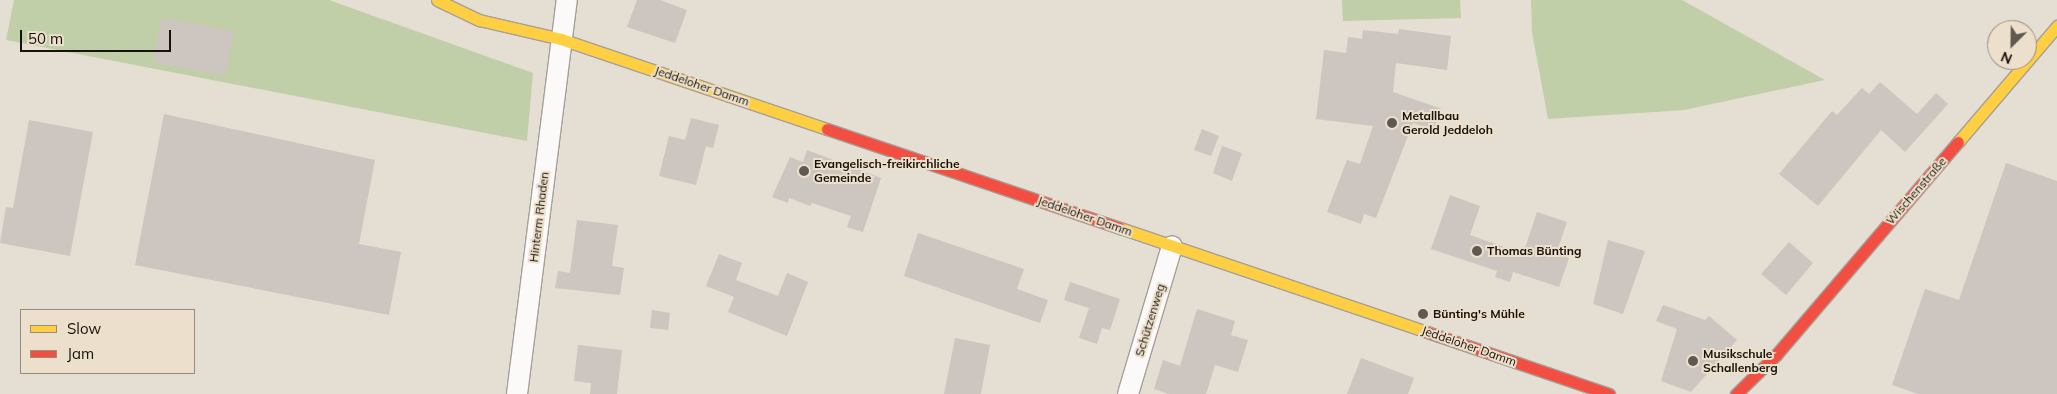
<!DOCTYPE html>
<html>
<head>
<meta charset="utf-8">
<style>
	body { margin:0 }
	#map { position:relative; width:2057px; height:394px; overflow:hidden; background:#e4ded3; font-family:Mulish,sans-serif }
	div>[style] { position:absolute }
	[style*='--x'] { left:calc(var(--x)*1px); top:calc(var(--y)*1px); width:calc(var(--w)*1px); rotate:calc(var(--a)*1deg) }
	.green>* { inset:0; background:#c1cfa9 }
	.building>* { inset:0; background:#cdc5bf }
	.roads { filter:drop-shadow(1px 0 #a5a098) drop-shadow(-1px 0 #a5a098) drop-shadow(0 1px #a5a098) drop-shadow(0 -1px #a5a098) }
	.street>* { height:20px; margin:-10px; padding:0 10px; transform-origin:10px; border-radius:10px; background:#fbfaf8 }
	.slow>* { height:11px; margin:-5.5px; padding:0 5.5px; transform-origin:5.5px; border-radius:5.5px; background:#ffcf43 }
	.jam>* { height:11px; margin:-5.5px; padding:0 5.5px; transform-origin:5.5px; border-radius:5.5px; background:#f24e42 }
	.dots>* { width:14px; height:14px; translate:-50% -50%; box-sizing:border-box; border:2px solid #ecdfcb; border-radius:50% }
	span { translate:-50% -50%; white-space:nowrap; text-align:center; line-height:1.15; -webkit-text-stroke:4px #ecdfcb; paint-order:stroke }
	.street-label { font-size:12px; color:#17120b }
	.poi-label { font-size:12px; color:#17120b; font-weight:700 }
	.left { translate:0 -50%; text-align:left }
	.legend { position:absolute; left:20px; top:309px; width:175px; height:65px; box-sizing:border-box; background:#ecdfcb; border:1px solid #978d7e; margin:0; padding:6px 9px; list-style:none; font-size:15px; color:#17120b }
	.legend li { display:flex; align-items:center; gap:10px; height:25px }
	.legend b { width:25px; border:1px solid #978d7e }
	.north { position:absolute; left:1987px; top:20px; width:50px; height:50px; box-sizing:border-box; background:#ecdfcb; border:1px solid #978d7e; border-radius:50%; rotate:203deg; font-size:14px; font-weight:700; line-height:20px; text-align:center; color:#17120b }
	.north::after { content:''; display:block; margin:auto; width:18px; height:22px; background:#5f5951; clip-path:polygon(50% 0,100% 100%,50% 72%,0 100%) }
	.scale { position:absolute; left:20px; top:30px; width:151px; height:22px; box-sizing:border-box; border:2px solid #17120b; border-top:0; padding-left:6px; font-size:15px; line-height:18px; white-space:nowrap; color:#17120b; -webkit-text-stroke:4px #ecdfcb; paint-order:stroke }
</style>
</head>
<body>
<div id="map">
	<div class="green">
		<div style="clip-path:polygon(14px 0,329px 0,533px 73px,527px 141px,6px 40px)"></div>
		<div style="clip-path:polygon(1342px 0,1460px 0,1461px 18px,1343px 21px)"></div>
		<div style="clip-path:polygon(1531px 0,1682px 0,1825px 80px,1684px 110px,1548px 119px,1532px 32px)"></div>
	</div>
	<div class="building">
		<div style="clip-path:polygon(637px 0,660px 0,687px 10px,675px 43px,627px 27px)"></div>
		<div style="clip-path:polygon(161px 18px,234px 31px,225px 76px,153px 62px)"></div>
		<div style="clip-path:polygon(1399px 29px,1451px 36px,1447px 70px,1396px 63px,1393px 92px,1442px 109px,1434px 130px,1413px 123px,1376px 218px,1364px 214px,1361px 224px,1327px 212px,1347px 160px,1360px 164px,1373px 126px,1316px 119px,1324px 50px,1346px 53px,1348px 37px,1362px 39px,1363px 30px,1398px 34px)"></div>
		<div style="clip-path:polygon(1880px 82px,1917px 114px,1936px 93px,1948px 104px,1905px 152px,1881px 130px,1818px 206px,1779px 174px,1832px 111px,1837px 115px,1862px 88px,1869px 94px)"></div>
		<div style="clip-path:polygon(164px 114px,375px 160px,359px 244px,401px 252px,389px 315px,135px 265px)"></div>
		<div style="clip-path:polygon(691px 118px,719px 125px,713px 148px,706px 146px,696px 185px,659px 176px,669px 136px,685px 140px)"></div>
		<div style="clip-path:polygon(29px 120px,93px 132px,70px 256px,0 243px,6px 207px,13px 208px)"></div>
		<div style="clip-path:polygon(1202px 129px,1219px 136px,1211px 156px,1194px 150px)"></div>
		<div style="clip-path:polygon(1222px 146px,1242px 153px,1232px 181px,1213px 173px)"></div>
		<div style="clip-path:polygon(807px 150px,881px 178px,863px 232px,847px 227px,851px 216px,812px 203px,810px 206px,789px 198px,788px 203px,772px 197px,790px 157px,803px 162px)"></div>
		<div style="clip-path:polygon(2006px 163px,2057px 181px,2057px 394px,1918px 394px,1892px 385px,1925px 289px,1959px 300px)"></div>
		<div style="clip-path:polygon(1450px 195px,1480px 206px,1470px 235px,1523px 254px,1537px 212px,1567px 222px,1556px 254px,1569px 258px,1559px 287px,1513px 272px,1510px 282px,1495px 277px,1497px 271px,1431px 249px)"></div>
		<div style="clip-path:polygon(577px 220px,618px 225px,612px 266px,624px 268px,620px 295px,555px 288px,558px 271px,570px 273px)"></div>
		<div style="clip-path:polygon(918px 233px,1024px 269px,1017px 289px,1048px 300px,1040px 323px,904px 276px)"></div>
		<div style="clip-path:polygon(1608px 240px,1645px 251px,1623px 314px,1593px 304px)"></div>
		<div style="clip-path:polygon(1789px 242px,1813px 263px,1786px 295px,1761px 274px)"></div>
		<div style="clip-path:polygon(719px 254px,742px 263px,736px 280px,778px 296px,787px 273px,808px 282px,787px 336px,728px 312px,734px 297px,706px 286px)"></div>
		<div style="clip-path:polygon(1070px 282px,1120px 299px,1110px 330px,1102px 328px,1097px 344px,1079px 338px,1089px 308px,1064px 300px)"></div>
		<div style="clip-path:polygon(1663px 305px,1705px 320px,1709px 316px,1737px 340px,1691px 392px,1661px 381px,1677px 329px,1656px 321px)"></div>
		<div style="clip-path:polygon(1197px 309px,1235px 321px,1231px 335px,1248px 340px,1238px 372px,1215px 365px,1206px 394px,1169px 394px,1154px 389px,1163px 360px,1180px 366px)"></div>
		<div style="clip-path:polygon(652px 310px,670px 313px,668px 330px,650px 328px)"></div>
		<div style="clip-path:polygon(955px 338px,990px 345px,981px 394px,944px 394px)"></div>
		<div style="clip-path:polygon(578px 345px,622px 350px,617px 394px,590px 394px,591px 383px,574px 381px)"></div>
		<div style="clip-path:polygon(1361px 358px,1414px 378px,1408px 394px,1347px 394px)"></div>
	</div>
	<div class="roads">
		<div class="street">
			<div style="--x:517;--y:394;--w:397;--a:-82.8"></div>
			<div style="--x:1128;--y:394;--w:154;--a:-73.4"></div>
		</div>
		<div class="slow">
			<div style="--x:437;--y:0;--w:47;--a:25.5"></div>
			<div style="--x:479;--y:20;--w:84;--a:13"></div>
			<div style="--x:561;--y:39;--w:281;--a:18.7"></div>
			<div style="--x:1958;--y:142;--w:153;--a:-49.5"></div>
			<div style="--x:1120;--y:228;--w:324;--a:18.7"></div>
		</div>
		<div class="jam">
			<div style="--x:827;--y:129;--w:309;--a:18.7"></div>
			<div style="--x:1427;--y:332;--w:192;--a:18.8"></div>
			<div style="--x:1736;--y:394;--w:56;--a:-44.3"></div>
			<div style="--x:1776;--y:355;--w:280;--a:-49.5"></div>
		</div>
	</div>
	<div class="dots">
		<div style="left:1392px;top:123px;background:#5f5951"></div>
		<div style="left:804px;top:171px;background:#5f5951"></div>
		<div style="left:1477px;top:251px;background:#5f5951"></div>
		<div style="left:1423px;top:314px;background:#5f5951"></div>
		<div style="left:1693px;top:361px;background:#5f5951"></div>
	</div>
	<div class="street-label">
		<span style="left:702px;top:86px;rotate:19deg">Jeddeloher Damm</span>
		<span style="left:1916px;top:191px;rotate:-49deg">Wischenstraße</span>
		<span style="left:1085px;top:216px;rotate:19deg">Jeddeloher Damm</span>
		<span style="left:539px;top:217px;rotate:-83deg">Hinterm Rhaden</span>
		<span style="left:1150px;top:320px;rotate:-73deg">Schützenweg</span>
		<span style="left:1469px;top:346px;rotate:19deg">Jeddeloher Damm</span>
	</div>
	<div class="poi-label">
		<span class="left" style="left:1402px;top:123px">Metallbau<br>Gerold Jeddeloh</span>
		<span class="left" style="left:814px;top:171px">Evangelisch-freikirchliche<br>Gemeinde</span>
		<span class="left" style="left:1487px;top:251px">Thomas Bünting</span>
		<span class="left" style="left:1433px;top:314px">Bünting's Mühle</span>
		<span class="left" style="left:1703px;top:361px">Musikschule<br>Schallenberg</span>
	</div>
	<ul class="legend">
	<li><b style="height:6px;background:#ffcf43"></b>Slow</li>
	<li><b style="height:6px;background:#f24e42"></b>Jam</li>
	</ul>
	<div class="north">N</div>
	<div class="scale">50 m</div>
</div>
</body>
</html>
